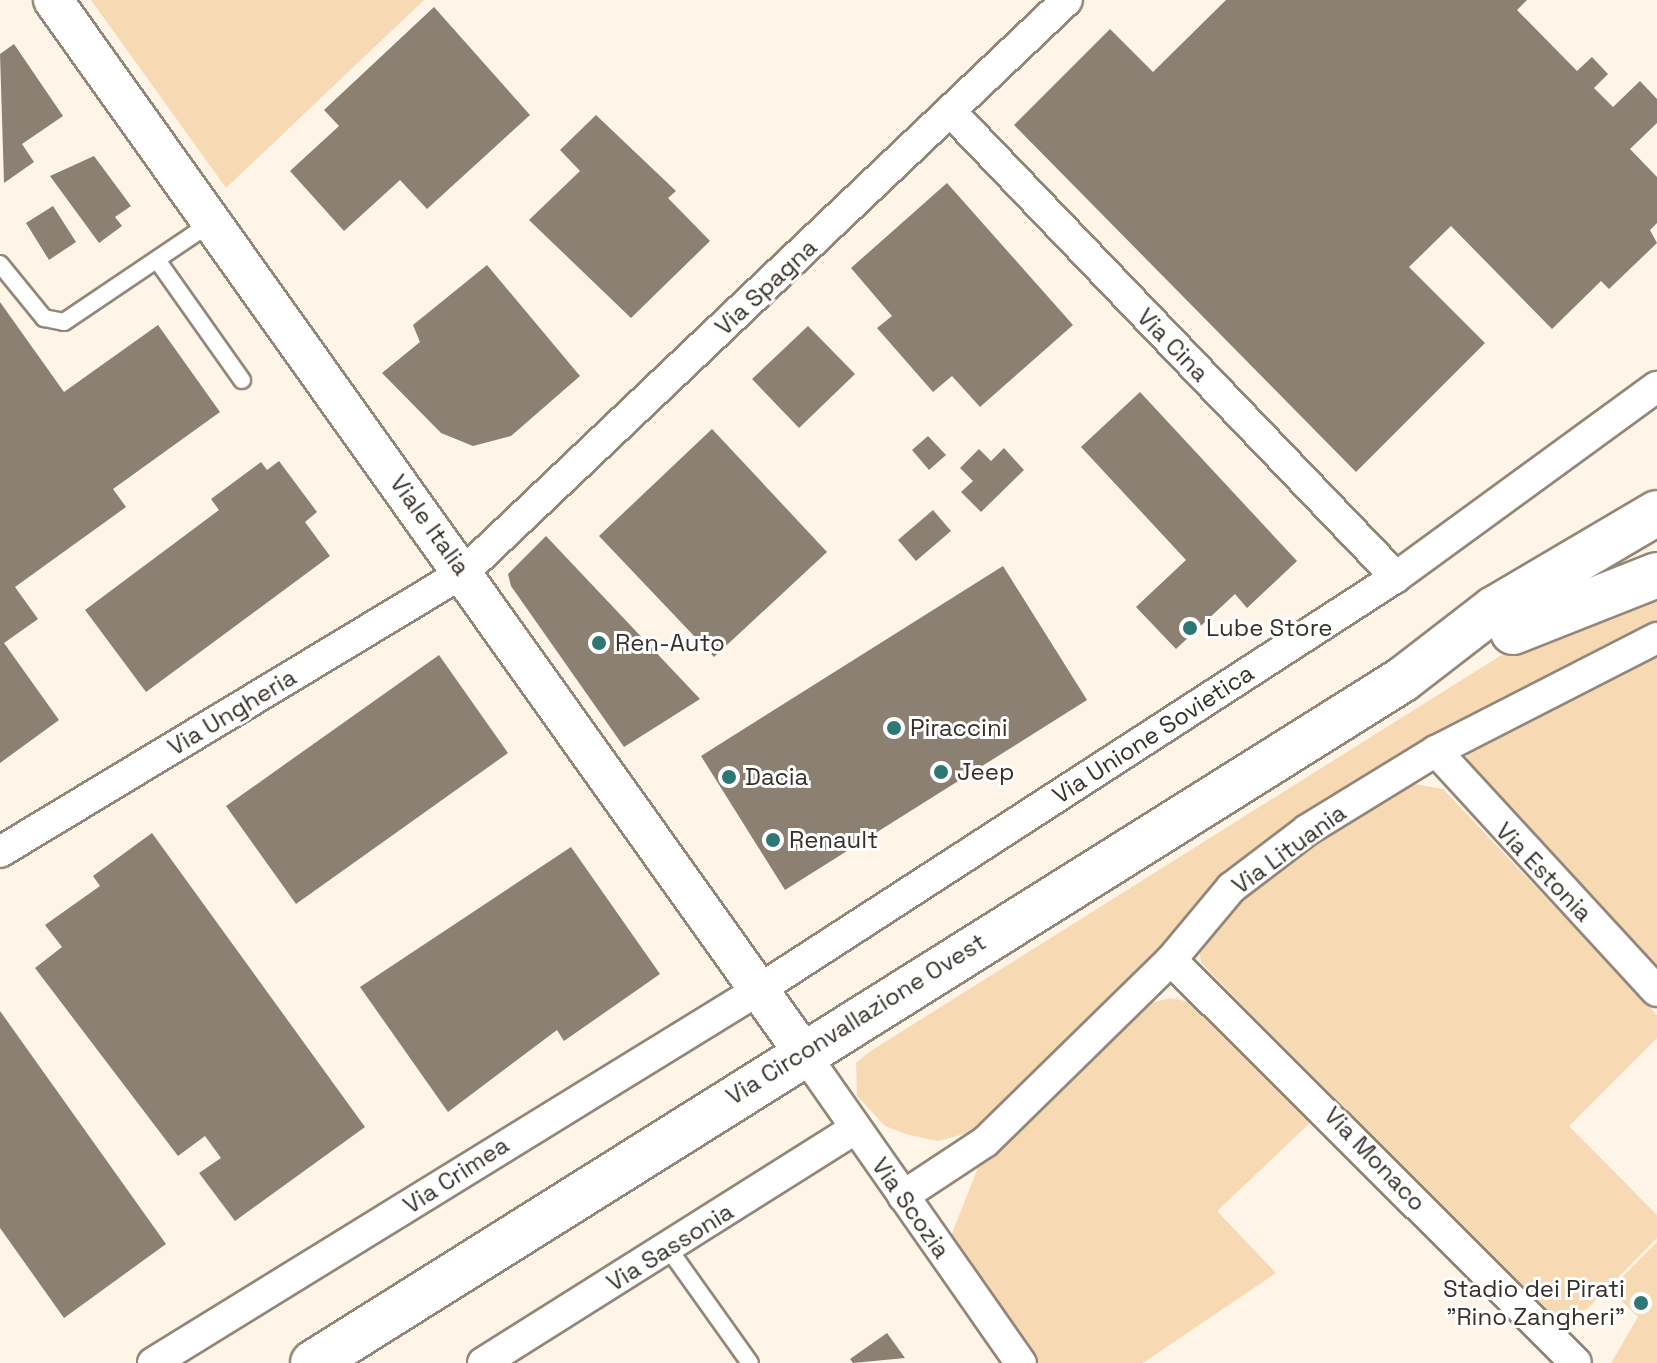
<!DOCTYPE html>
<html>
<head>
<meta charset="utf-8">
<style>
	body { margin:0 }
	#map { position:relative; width:1657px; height:1363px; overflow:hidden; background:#fff4e8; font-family:"Space Grotesk",sans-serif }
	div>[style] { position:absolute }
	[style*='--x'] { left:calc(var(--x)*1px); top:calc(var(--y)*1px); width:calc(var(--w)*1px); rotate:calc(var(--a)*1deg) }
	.green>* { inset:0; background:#f7d9b4 }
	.building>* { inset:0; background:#8b8072 }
	.roads { filter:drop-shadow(2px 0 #928779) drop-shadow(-2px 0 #928779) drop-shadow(0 2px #928779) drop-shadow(0 -2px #928779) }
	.service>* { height:16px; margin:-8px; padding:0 8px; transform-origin:8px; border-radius:8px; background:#fff }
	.minor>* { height:30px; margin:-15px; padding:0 15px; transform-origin:15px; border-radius:15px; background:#fff }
	.tertiary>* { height:38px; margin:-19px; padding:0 19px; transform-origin:19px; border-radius:19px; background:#fff }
	.primary>* { height:44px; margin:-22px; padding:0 22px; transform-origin:22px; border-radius:22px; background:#fff }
	.dots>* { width:22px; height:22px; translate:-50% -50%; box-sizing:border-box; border:4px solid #fff; border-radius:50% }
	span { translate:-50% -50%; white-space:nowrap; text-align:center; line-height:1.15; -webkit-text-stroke:6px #fff; paint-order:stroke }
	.street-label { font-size:24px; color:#35302a }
	.poi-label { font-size:24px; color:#35302a }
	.left { translate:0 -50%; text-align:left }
	.right { translate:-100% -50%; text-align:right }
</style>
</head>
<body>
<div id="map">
	<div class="green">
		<div style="clip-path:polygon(91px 0,424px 0,226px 188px)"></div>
		<div style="clip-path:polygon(1657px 582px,1657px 621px,1440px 732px,1232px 867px,1152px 959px,979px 1130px,938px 1141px,909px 1135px,885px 1126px,857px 1096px,856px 1063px,869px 1052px,1500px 656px)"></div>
		<div style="clip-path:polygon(1657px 652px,1657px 974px,1468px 769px,1466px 758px,1471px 747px)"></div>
		<div style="clip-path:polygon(1409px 783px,1443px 789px,1657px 1015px,1657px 1038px,1569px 1126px,1657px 1215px,1657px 1238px,1587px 1309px,1565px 1316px,1541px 1313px,1201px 963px,1199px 946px,1273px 869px)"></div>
		<div style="clip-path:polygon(1170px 998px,1196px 1003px,1311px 1122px,1217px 1211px,1276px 1273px,1143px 1363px,1038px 1363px,949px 1241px,979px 1165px,1143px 1005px)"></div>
		<div style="clip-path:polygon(1657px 1242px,1657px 1363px,1611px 1363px,1638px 1317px,1610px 1289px)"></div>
	</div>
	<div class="building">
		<div style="clip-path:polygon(1226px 0,1527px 0,1517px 10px,1577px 71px,1592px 57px,1608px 74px,1594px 88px,1613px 107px,1640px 81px,1657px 99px,1657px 123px,1630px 149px,1657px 177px,1657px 223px,1650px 230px,1657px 243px,1609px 289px,1601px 281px,1552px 329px,1451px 226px,1409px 267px,1485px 343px,1356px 472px,1014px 125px,1110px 29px,1153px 72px)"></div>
		<div style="clip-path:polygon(434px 7px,530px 115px,427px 209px,400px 180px,344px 231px,290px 171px,339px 126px,324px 110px)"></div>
		<div style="clip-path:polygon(14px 44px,63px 116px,22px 144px,34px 162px,4px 183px,0 54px)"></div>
		<div style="clip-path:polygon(596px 115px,676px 191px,668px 198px,710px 241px,631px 318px,529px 220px,580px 171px,560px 150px)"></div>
		<div style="clip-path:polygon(94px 156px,131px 206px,115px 217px,122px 226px,99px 243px,50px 176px)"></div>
		<div style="clip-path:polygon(947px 183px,1073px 325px,980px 407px,952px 376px,933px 392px,877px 328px,892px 316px,851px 268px)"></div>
		<div style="clip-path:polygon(53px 206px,76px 242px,49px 260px,26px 223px)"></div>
		<div style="clip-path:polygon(487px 265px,580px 376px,511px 436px,473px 446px,441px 433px,382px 373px,420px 342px,413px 325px)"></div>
		<div style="clip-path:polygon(0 302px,64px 392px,158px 325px,220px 412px,113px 489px,126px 507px,15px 587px,38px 619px,4px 643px,59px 720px,0 763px)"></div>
		<div style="clip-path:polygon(808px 326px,855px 374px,799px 428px,752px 379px)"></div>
		<div style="clip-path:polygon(1140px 392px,1297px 561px,1247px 608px,1235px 594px,1176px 649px,1136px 607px,1186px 560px,1081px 447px)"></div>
		<div style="clip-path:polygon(712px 429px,827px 552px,714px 657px,599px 536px)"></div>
		<div style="clip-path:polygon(928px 436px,946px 455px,929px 470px,912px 450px)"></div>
		<div style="clip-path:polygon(1004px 448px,1024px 470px,981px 512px,961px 492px,973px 481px,960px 468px,979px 449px,991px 461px)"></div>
		<div style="clip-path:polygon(279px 461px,317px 512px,305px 522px,330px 556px,146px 692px,85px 610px,219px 510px,211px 499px,261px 462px,267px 470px)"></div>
		<div style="clip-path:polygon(933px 510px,951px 531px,916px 561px,898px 540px)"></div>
		<div style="clip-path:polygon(546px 536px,700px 699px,624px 747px,511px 586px,508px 574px)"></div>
		<div style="clip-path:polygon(1003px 566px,1087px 700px,785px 890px,701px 756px)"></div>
		<div style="clip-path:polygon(439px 655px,508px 753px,296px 904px,226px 806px)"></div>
		<div style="clip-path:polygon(152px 833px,365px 1127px,235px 1221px,199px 1173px,221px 1158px,205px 1136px,178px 1156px,35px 968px,62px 947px,45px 925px,100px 886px,93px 876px)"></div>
		<div style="clip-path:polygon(571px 847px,660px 974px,564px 1041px,557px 1030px,448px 1112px,360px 987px)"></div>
		<div style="clip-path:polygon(0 1011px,166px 1244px,64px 1318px,0 1228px)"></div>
		<div style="clip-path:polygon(887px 1333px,905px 1358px,853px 1363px,850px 1359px)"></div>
	</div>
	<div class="roads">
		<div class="service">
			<div style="--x:157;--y:260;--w:147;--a:54.7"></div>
			<div style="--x:0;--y:264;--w:70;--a:50.8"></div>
			<div style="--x:44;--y:318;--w:20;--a:11"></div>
			<div style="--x:64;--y:322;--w:179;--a:-34"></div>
			<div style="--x:668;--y:1248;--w:141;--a:54.5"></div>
		</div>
		<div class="minor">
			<div style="--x:951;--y:112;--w:644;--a:46.26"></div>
			<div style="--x:1436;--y:751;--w:326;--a:47.4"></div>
			<div style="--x:0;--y:852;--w:542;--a:-31.11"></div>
			<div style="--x:464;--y:572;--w:831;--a:-43.49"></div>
			<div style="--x:1171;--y:960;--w:571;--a:44.86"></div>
			<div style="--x:803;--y:1052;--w:380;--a:55"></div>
			<div style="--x:903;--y:1196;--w:98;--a:-33.4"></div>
			<div style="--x:985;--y:1142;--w:260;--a:-44.4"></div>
			<div style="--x:1171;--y:960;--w:94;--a:-50.2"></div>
			<div style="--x:1231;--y:888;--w:96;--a:-37.3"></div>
			<div style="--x:1307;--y:830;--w:151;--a:-31.5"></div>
			<div style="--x:1436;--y:751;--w:248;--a:-27.1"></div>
			<div style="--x:153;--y:1363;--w:713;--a:-31.64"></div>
			<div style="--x:760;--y:989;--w:758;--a:-32.94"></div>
			<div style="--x:1396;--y:577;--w:323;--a:-36.1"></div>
			<div style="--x:483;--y:1363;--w:439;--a:-32.2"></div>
		</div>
		<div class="tertiary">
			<div style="--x:53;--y:0;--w:1292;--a:54.51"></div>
		</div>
		<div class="primary">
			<div style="--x:1513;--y:632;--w:155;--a:-21.6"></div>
			<div style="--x:313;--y:1363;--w:1285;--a:-32.1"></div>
			<div style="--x:1402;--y:680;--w:116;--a:-37.7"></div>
			<div style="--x:1494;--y:609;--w:189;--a:-30.5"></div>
		</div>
	</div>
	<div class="dots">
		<div style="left:1190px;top:628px;background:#2d7775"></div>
		<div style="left:599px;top:643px;background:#2d7775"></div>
		<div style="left:894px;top:728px;background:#2d7775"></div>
		<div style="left:941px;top:772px;background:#2d7775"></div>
		<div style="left:729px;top:777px;background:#2d7775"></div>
		<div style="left:773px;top:840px;background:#2d7775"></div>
		<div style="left:1641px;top:1303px;background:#2d7775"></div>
	</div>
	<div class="street-label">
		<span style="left:766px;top:287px;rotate:-43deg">Via Spagna</span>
		<span style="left:1173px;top:345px;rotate:46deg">Via Cina</span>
		<span style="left:430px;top:525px;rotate:54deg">Viale Italia</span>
		<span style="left:232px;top:712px;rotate:-31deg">Via Ungheria</span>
		<span style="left:1153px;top:734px;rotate:-33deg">Via Unione Sovietica</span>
		<span style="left:1289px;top:849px;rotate:-36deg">Via Lituania</span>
		<span style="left:1544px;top:872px;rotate:46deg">Via Estonia</span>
		<span style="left:856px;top:1019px;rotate:-32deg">Via Circonvallazione Ovest</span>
		<span style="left:1375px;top:1159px;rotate:46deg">Via Monaco</span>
		<span style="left:456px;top:1175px;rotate:-33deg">Via Crimea</span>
		<span style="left:911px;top:1208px;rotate:55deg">Via Scozia</span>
		<span style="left:670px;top:1247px;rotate:-32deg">Via Sassonia</span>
	</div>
	<div class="poi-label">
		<span class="left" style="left:1206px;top:628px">Lube Store</span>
		<span class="left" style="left:615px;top:643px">Ren-Auto</span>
		<span class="left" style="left:910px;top:728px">Piraccini</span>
		<span class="left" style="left:957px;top:772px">Jeep</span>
		<span class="left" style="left:745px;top:777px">Dacia</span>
		<span class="left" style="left:789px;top:840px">Renault</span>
		<span class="right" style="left:1625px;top:1303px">Stadio dei Pirati<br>"Rino Zangheri"</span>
	</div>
</div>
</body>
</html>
